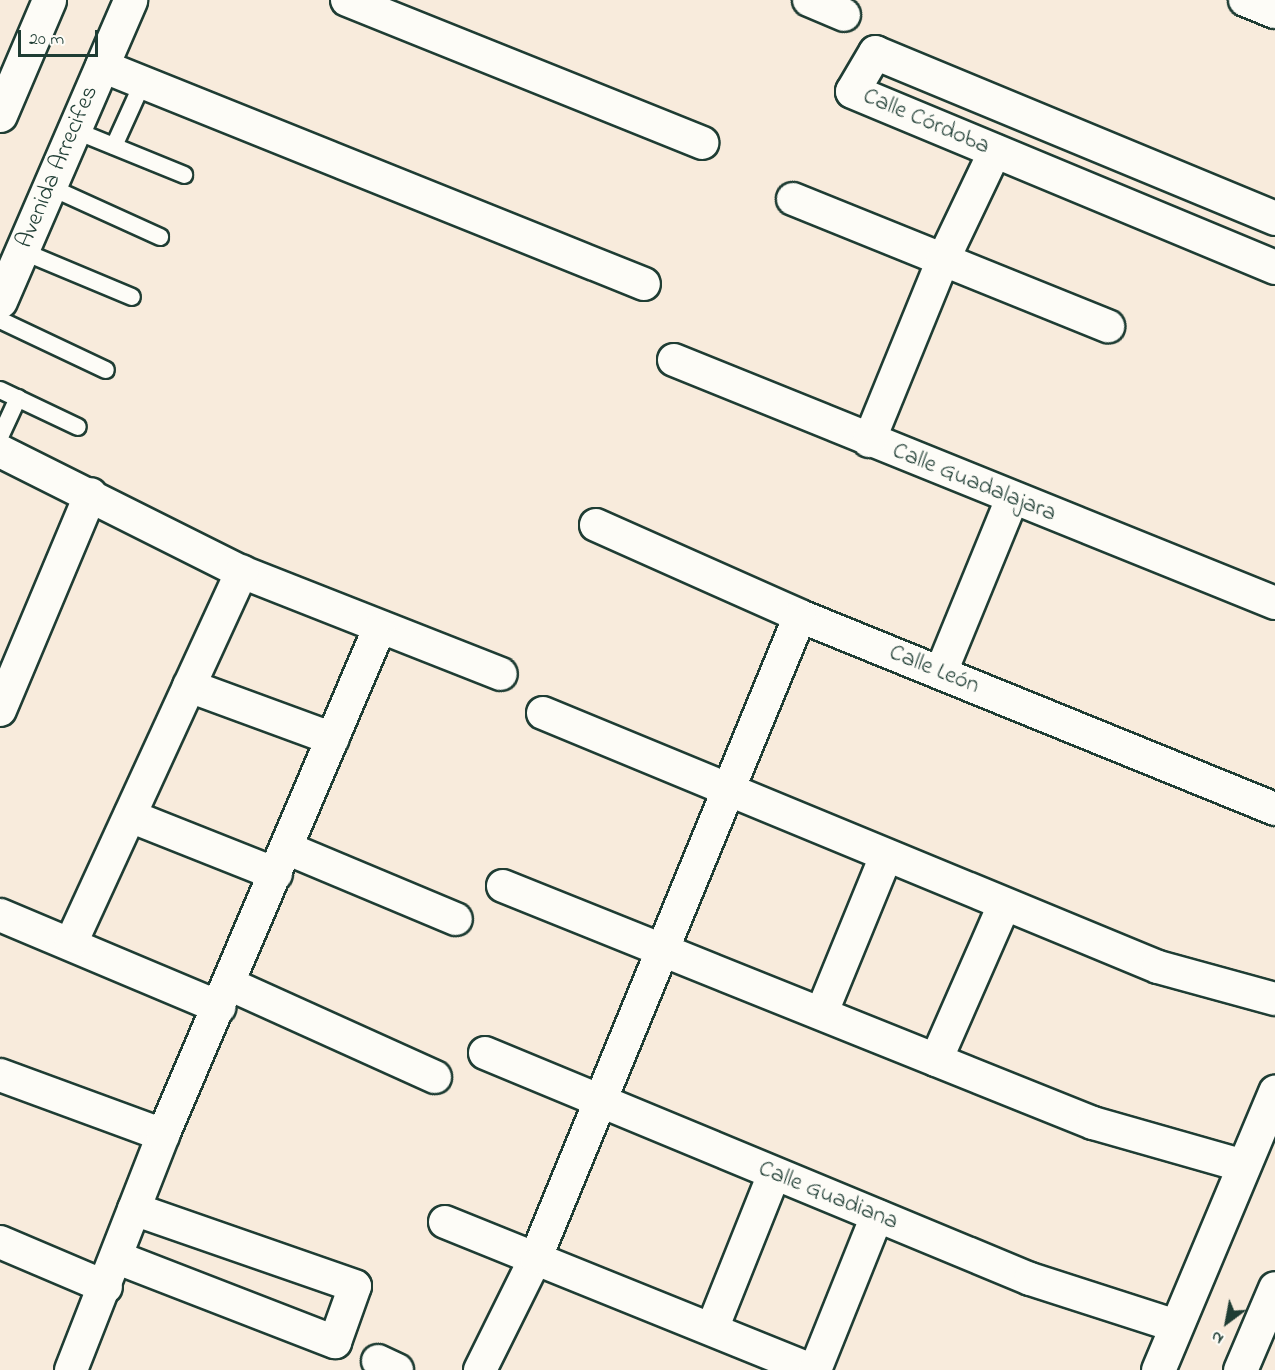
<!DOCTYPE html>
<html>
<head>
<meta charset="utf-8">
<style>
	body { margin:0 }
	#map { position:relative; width:1275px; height:1370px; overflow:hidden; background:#f8ebdc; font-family:"Indie Flower",sans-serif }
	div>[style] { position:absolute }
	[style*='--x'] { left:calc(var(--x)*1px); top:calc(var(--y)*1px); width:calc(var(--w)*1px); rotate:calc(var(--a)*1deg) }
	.roads { filter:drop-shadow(2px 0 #1f3d34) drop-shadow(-2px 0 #1f3d34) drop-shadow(0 2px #1f3d34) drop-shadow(0 -2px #1f3d34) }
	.lane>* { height:16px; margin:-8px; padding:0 8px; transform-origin:8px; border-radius:8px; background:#fdfcf7 }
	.street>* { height:32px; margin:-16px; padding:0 16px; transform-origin:16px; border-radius:16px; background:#fdfcf7 }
	.secondary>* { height:33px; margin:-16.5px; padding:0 16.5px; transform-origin:16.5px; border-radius:16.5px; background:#fdfcf7 }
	span { translate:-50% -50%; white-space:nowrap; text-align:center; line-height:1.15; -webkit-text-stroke:5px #fdfcf7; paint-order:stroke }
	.street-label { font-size:24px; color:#1f3d34 }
	.north { position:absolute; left:1197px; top:1292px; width:60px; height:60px; -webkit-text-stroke:4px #fdfcf7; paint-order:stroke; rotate:212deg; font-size:16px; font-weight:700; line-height:24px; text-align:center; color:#1f3d34 }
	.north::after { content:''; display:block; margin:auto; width:21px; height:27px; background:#1f3d34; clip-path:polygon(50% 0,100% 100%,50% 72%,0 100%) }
	.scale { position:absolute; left:18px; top:30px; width:80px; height:27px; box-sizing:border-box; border:3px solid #1f3d34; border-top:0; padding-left:8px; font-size:18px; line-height:21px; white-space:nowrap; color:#1f3d34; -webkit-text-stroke:4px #fdfcf7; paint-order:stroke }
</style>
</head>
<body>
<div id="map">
	<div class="roads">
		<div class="lane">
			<div style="--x:74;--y:130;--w:119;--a:22.2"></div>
			<div style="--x:114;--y:146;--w:70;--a:-65.6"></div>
			<div style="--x:50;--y:187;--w:121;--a:24.4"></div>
			<div style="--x:22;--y:251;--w:119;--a:22.7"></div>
			<div style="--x:0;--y:320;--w:117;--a:25.3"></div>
			<div style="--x:0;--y:390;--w:86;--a:25.4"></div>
			<div style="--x:0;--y:437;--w:43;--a:-65.2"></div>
		</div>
		<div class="street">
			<div style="--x:347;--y:0;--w:383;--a:21.9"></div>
			<div style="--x:809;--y:0;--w:38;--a:23"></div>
			<div style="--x:1245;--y:0;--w:32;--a:22"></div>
			<div style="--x:102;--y:66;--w:584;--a:21.91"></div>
			<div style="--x:793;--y:199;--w:340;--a:22"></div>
			<div style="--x:674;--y:360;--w:648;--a:22.01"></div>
			<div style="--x:869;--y:441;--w:196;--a:-67.8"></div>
			<div style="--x:943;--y:260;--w:121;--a:-64.5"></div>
			<div style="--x:0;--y:451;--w:271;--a:26.6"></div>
			<div style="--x:242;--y:572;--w:278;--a:21.5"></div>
			<div style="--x:596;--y:525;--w:223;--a:24"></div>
			<div style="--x:800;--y:616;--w:513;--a:22.11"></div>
			<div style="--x:941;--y:672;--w:187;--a:-67.7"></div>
			<div style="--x:189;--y:686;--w:153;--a:20.2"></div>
			<div style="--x:0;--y:710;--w:234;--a:-67.2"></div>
			<div style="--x:543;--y:713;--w:665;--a:22.44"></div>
			<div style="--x:1158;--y:967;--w:121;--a:15.3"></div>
			<div style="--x:130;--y:816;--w:157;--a:21.7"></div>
			<div style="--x:286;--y:848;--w:184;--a:22.7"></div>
			<div style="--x:503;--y:886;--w:636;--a:21.89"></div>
			<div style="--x:1093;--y:1123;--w:157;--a:15.9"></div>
			<div style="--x:0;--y:915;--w:238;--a:22.8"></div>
			<div style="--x:71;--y:943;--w:409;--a:-65.3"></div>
			<div style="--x:229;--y:984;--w:226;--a:24.3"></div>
			<div style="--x:822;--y:1012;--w:169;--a:-67.7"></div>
			<div style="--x:485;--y:1053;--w:590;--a:22.52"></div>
			<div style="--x:1030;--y:1279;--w:153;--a:17.8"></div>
			<div style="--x:936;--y:1060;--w:169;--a:-66.3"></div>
			<div style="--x:0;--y:1075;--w:174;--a:20.2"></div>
			<div style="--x:445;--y:1222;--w:396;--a:22"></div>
			<div style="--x:0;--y:1242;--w:115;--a:23"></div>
			<div style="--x:118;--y:1258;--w:233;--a:21.2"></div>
			<div style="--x:335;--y:1342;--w:59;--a:-70.3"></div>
			<div style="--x:355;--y:1286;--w:234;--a:-160.8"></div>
			<div style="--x:712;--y:1329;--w:167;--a:-68.2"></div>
			<div style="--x:378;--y:1361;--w:21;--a:25"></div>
			<div style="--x:71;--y:1370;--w:252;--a:-68.6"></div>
			<div style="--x:163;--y:1135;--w:550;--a:-66.88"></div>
			<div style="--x:480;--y:1370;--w:126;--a:-63.6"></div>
			<div style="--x:536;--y:1257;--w:693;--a:-67.62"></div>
			<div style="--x:815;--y:1370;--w:166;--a:-68.1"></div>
		</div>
		<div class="secondary">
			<div style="--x:0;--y:115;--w:125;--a:-66.9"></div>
			<div style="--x:1275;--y:218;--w:433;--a:-157.5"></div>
			<div style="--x:875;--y:52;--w:45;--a:120.5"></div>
			<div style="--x:852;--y:91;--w:458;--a:22.6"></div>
			<div style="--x:0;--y:301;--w:328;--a:-66.6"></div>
			<div style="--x:1158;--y:1370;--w:302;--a:-67.2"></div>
			<div style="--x:1240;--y:1370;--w:89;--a:-66.9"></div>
		</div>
	</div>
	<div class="street-label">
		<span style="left:926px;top:122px;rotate:23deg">Calle Córdoba</span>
		<span style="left:58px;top:167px;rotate:-67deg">Avenida Arrecifes</span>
		<span style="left:974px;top:483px;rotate:22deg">Calle Guadalajara</span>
		<span style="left:934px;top:670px;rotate:22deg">Calle León</span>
		<span style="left:828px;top:1196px;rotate:22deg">Calle Guadiana</span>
	</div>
	<div class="north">N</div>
	<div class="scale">20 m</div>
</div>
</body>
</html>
